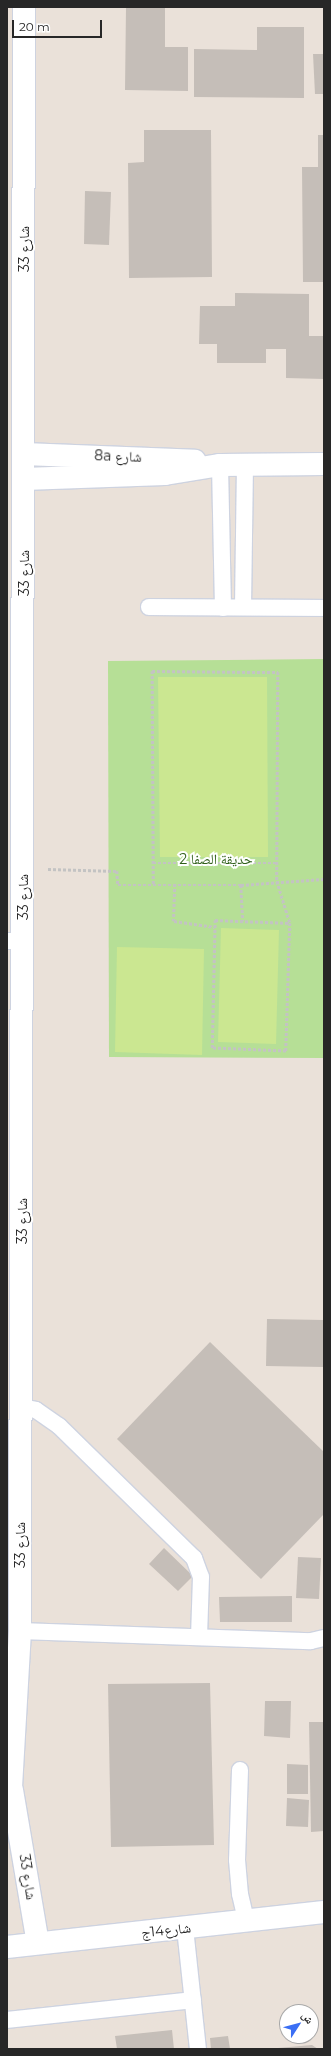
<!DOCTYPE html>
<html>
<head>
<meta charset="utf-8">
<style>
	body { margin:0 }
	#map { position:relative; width:331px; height:2056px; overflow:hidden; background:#eae1d9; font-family:Montserrat,"Noto Naskh Arabic",sans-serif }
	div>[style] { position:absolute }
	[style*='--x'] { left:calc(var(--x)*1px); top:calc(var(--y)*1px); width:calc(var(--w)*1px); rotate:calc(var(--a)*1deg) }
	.green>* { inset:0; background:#b6df96 }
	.pitch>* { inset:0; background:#cbe791 }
	.building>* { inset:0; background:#c5beb8 }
	.path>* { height:2.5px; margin-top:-1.25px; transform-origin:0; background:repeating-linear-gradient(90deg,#c3c3c3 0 3px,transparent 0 5px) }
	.roads { filter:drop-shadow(1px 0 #ced3e0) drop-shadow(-1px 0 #ced3e0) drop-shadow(0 1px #ced3e0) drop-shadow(0 -1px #ced3e0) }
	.service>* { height:16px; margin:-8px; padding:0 8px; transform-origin:8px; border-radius:8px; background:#fff }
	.minor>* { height:22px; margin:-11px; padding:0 11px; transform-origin:11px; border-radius:11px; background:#fff }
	span { translate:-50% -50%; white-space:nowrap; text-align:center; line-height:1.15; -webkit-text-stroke:4px #fff; paint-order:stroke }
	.street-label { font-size:14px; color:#272727 }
	.park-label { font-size:14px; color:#30601b }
	.frame { position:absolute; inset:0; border:8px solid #272727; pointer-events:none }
	.north { position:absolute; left:279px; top:2004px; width:40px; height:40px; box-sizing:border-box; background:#fff; border:1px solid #a9a9a9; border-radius:50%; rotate:54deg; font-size:11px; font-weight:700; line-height:16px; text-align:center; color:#272727 }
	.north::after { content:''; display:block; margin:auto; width:14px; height:18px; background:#3b6ff4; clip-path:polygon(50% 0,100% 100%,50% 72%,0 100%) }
	.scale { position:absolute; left:12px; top:20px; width:90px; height:18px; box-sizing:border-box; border:2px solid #272727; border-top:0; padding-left:5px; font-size:12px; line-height:14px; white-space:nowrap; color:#272727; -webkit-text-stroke:3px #fff; paint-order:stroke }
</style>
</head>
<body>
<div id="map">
	<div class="green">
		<div style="clip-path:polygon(324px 659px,324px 1058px,109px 1057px,108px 661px)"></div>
	</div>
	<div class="pitch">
		<div style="clip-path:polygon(158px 677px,267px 677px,268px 857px,160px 857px)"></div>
		<div style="clip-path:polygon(221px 928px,279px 930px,276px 1044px,218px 1042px)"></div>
		<div style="clip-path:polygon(117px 947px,204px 949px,202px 1055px,115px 1052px)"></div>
	</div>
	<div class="building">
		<div style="clip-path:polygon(126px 7px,165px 7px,165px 47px,188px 47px,188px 91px,125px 90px)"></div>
		<div style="clip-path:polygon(257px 27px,304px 27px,304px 98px,194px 97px,194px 49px,257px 50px)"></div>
		<div style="clip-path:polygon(313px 54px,324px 54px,324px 94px,315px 94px)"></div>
		<div style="clip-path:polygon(144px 130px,211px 130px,212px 277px,129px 278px,128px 163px,144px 162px)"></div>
		<div style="clip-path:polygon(318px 135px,324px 135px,324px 282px,303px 282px,302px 167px,318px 167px)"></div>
		<div style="clip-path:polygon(85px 191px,111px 192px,109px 245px,84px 244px)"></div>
		<div style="clip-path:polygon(235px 293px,309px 294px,309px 336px,324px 336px,324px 379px,286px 378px,286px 349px,266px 349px,266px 363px,217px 363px,217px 344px,199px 344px,200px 306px,235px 306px)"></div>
		<div style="clip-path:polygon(267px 1319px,324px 1320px,324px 1367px,266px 1366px)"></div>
		<div style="clip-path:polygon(210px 1342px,324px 1452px,324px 1514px,261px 1579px,117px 1439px)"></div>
		<div style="clip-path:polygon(164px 1548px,193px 1576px,178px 1591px,149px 1564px)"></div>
		<div style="clip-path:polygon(298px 1557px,321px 1558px,319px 1599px,296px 1598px)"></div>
		<div style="clip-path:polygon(292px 1596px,292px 1622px,220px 1622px,219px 1597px)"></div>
		<div style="clip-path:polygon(210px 1683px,214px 1845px,111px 1847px,108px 1684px)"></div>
		<div style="clip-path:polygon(265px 1701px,291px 1701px,290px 1738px,264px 1736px)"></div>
		<div style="clip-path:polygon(309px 1722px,324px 1722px,324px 1831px,311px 1832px)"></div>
		<div style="clip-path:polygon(287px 1764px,308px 1765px,308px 1794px,287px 1794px)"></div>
		<div style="clip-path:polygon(287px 1798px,309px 1800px,308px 1827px,286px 1826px)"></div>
		<div style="clip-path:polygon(172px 2030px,174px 2049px,117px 2049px,115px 2036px)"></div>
		<div style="clip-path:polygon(228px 2036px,230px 2049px,211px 2049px,210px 2038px)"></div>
		<div style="clip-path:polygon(312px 2045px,318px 2049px,278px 2049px,278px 2048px)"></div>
	</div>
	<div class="path">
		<div style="--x:153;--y:863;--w:124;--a:0"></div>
		<div style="--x:48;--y:869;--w:69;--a:1.7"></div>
		<div style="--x:117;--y:871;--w:14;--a:86"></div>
		<div style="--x:118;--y:885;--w:123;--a:0"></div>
		<div style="--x:241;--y:885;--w:83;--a:-4.1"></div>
		<div style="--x:153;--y:884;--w:213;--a:-90.3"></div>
		<div style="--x:152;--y:671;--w:126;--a:0.5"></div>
		<div style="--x:278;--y:672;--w:209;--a:90.3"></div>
		<div style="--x:277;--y:881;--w:44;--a:72.8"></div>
		<div style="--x:175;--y:884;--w:37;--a:92"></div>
		<div style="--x:174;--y:921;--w:41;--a:8.3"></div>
		<div style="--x:241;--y:885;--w:36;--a:87"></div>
		<div style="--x:215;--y:920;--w:75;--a:2.3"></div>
		<div style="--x:290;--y:923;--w:128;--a:91.8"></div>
		<div style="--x:286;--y:1051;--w:74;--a:-177.7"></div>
		<div style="--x:212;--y:1048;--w:128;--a:-88.7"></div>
	</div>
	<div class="roads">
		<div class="service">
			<div style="--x:220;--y:465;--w:143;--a:88.8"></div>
			<div style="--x:149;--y:607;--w:175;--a:0.3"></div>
			<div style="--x:243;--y:607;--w:142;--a:-89.2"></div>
			<div style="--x:7;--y:941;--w:16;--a:0"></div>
			<div style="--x:22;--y:1407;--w:14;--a:12"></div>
			<div style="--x:36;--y:1410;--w:28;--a:35"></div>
			<div style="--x:59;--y:1426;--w:189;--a:44.4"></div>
			<div style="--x:194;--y:1558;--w:20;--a:70"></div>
			<div style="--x:201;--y:1577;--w:60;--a:91.9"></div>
			<div style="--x:20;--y:1631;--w:291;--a:2"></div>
			<div style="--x:311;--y:1641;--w:13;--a:-13"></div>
			<div style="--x:240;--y:1770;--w:90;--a:91.9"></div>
			<div style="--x:237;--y:1860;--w:34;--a:85"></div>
			<div style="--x:240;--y:1894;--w:28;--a:77"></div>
			<div style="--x:185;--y:1928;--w:122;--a:83.9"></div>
			<div style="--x:7;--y:2020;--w:187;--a:-6.1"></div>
		</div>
		<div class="minor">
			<div style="--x:24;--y:454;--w:171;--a:2.3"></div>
			<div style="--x:24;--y:479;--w:141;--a:-2"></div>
			<div style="--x:165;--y:474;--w:56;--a:-9.3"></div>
			<div style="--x:220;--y:465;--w:104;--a:-0.6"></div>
			<div style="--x:12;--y:1790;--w:155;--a:80.4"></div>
			<div style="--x:7;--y:1809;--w:22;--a:-80"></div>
			<div style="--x:11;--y:1787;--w:156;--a:-86.7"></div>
			<div style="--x:20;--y:1631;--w:1624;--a:-89.86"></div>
			<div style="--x:7;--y:1947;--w:319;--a:-6.3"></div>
		</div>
	</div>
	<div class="street-label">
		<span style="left:24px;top:249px;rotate:-90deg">شارع 33</span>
		<span style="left:118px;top:456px;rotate:2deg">8a شارع</span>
		<span style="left:24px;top:573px;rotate:-90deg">شارع 33</span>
		<span style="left:23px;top:897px;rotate:-90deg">شارع 33</span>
		<span style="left:22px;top:1221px;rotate:-90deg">شارع 33</span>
		<span style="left:20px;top:1545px;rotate:-90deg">شارع 33</span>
		<span style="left:28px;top:1877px;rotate:81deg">شارع 33</span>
		<span style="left:166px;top:1930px;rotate:-6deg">شارع14ج</span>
	</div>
	<div class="park-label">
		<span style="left:216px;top:859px">حديقة الصفا 2</span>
	</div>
	<div class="frame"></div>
	<div class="north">ش</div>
	<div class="scale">20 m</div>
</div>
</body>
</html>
